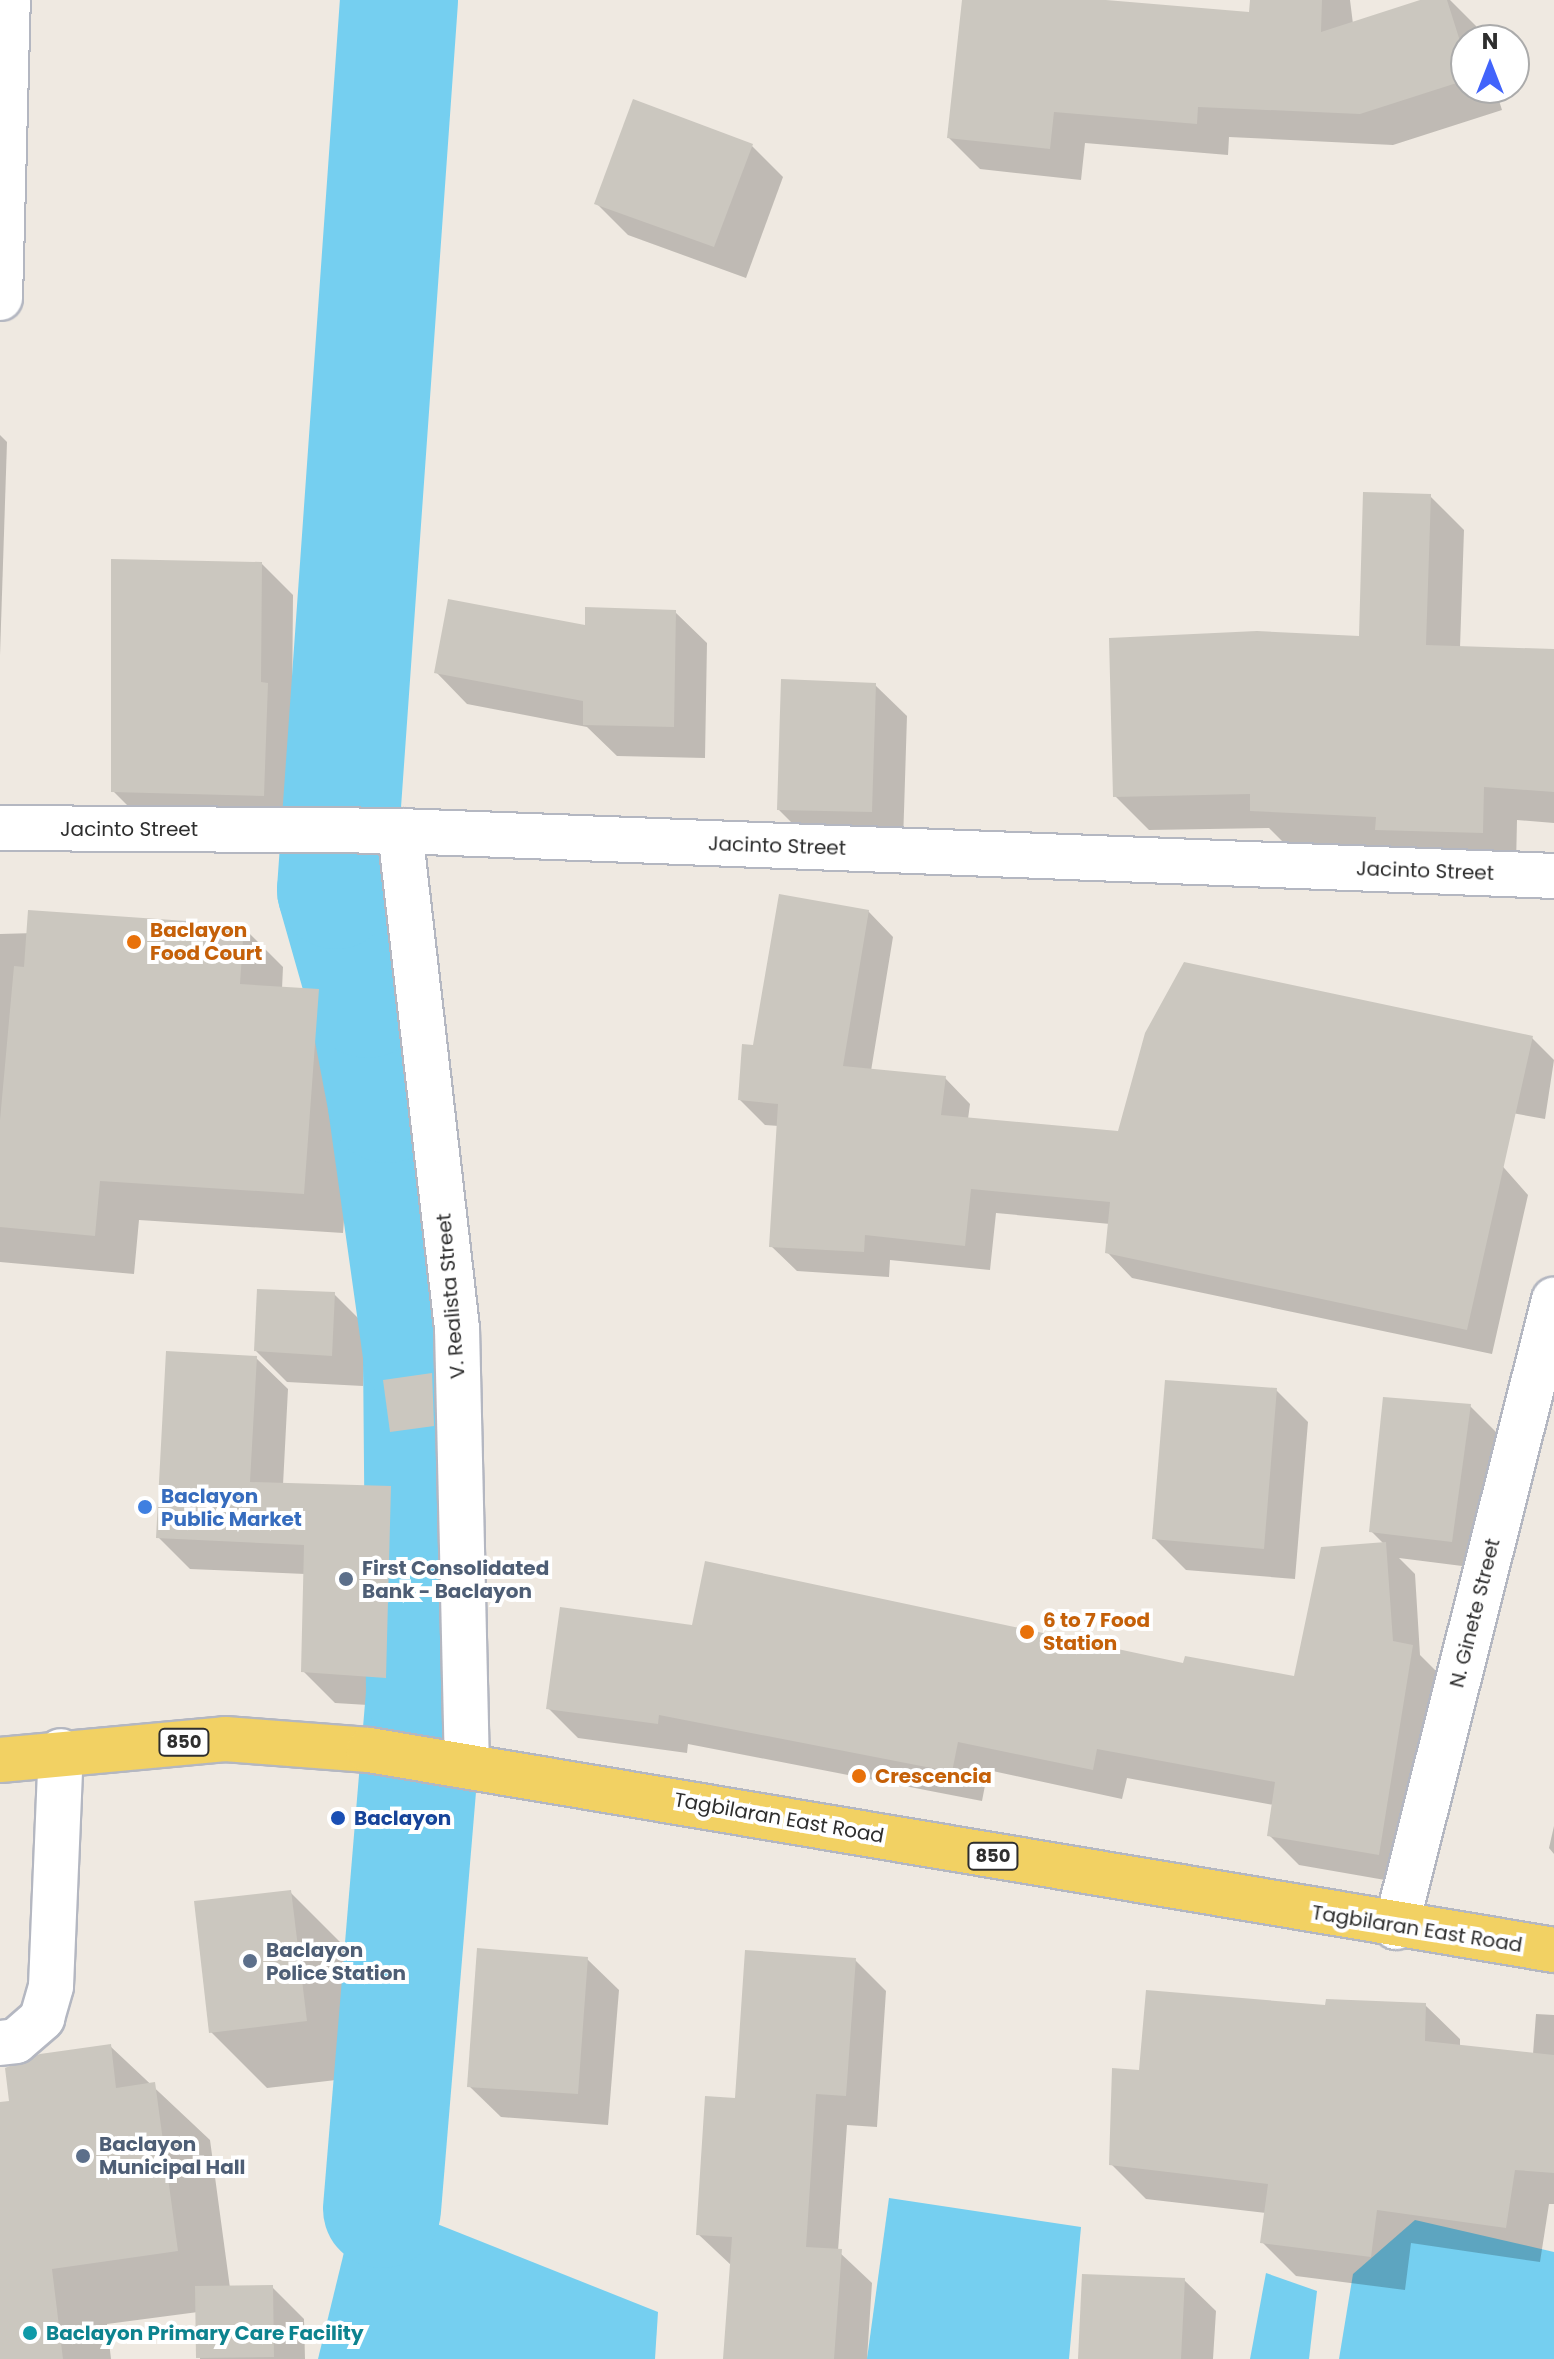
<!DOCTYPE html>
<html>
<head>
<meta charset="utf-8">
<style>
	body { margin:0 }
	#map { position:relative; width:1554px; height:2359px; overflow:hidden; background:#efe9e1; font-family:Poppins,sans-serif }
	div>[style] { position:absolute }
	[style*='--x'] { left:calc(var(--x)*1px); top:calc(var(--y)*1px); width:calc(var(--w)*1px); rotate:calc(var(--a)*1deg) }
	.water>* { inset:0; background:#75cff0 }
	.shadow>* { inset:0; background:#0003 }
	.river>* { height:118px; margin:-59px; padding:0 59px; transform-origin:59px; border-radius:59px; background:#75cff0 }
	.building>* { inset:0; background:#cbc7bf }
	.roads { filter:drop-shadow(2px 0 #b4b7c1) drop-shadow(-2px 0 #b4b7c1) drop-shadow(0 2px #b4b7c1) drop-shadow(0 -2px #b4b7c1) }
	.minor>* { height:44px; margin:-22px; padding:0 22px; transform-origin:22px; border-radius:22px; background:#fff }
	.major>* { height:44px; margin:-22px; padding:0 22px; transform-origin:22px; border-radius:22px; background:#f2d163 }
	.dots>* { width:22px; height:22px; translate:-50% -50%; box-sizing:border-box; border:4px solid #fff; border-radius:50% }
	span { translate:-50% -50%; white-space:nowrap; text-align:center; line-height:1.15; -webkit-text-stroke:8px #fff; paint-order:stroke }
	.shield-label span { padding:2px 6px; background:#fff; border:2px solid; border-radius:6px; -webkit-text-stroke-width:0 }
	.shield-label { font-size:18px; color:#2e2e2e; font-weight:700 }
	.street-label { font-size:20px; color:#2e2e2e }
	.food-label { font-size:20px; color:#c56008; font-weight:700 }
	.left { translate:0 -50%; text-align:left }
	.shop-label { font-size:20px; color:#366cbe; font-weight:700 }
	.service-label { font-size:20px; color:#4e5e75; font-weight:700 }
	.transit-label { font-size:20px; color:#164399; font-weight:700 }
	.culture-label { font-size:20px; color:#0d838f; font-weight:700 }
	.north { position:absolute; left:1450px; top:24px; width:80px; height:80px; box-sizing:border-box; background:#fff; border:2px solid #ababab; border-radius:50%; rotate:0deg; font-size:22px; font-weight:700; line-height:32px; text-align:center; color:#2e2e2e }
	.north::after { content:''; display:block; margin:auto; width:28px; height:36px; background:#4264fb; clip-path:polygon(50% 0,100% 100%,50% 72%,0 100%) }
</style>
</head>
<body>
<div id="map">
	<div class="water">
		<div style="clip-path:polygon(889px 2198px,1081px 2227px,1069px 2359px,867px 2359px)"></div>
		<div style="clip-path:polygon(356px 2203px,412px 2214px,658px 2312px,655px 2359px,318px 2359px)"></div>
		<div style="clip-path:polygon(1415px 2220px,1554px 2252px,1554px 2359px,1339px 2359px,1353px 2274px)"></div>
		<div style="clip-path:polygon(1266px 2273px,1317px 2291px,1309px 2359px,1250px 2359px)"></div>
	</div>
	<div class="shadow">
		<div style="clip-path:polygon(964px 0,1082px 0,1251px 14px,1252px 0,1350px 0,1353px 24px,1427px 0,1450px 0,1476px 26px,1480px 40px,1466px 40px,1466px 88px,1495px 88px,1502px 110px,1393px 145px,1229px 137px,1228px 155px,1085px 143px,1081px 180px,980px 169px,949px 138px)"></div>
		<div style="clip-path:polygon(752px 146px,783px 177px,746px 278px,628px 235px,596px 203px)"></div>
		<div style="clip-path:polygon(0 435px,7px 442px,0 655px)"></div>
		<div style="clip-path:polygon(1430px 496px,1464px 530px,1460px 648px,1554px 651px,1554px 823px,1517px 820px,1516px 866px,1286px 845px,1269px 828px,1149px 830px,1115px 796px,1361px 638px)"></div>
		<div style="clip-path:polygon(262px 564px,293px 595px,292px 710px,299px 716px,294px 827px,145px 823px,113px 791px)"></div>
		<div style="clip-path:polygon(675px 612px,707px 643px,705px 758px,617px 756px,587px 727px,467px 704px,436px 672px,587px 627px)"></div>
		<div style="clip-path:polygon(875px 685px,907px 716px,903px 843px,810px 841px,779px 810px)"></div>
		<div style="clip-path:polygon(868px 911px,893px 937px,871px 1071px,945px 1078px,970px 1104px,968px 1119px,1119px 1133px,1532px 1038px,1554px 1060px,1545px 1119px,1445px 1101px,1528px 1195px,1492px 1354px,1132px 1278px,1107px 1252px,1110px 1224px,996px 1213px,990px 1270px,890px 1260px,889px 1277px,797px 1271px,771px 1246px,779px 1126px,765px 1125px,740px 1100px,754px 1047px)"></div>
		<div style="clip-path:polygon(243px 927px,283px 967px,282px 989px,318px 991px,358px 1031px,343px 1233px,139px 1220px,134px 1274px,0 1262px,0 934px)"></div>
		<div style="clip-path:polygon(334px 1294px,366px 1326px,363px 1386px,287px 1382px,256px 1351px)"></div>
		<div style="clip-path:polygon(256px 1358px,288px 1389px,283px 1485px,390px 1488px,422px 1519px,417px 1708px,335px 1703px,303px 1671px,305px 1574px,190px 1569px,158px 1537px)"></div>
		<div style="clip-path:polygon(432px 1375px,448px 1391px,449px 1442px,408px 1447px,392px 1431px)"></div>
		<div style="clip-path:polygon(1276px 1390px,1308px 1422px,1295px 1579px,1186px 1570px,1154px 1538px)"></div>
		<div style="clip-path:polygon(1470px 1406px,1496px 1432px,1478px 1568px,1399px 1558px,1415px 1574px,1420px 1655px,1442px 1677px,1408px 1884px,1299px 1865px,1269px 1835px,1274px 1805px,1127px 1778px,1122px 1799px,988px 1770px,982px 1801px,688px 1744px,687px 1753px,578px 1738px,548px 1708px,694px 1627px,1296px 1678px,1384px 1544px,1371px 1531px)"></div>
		<div style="clip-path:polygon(1554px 1826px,1554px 1854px,1549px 1848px)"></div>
		<div style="clip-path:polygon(290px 1892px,346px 1948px,362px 2077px,267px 2088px,211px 2032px)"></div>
		<div style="clip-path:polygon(587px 1959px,619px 1990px,608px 2125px,501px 2117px,469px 2086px)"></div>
		<div style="clip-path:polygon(855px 1960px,886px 1991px,877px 2127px,847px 2125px,838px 2251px,872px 2283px,867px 2359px,725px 2359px,732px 2266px,698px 2234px,737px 2101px)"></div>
		<div style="clip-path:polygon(1425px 2005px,1460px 2039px,1460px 2047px,1533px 2054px,1536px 2014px,1554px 2015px,1554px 2204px,1549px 2204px,1540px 2262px,1411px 2243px,1405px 2290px,1296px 2276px,1262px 2242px,1266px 2213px,1146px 2199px,1111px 2164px,1141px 2072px,1327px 2007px)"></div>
		<div style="clip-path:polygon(110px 2046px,210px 2140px,230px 2288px,272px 2287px,304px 2319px,305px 2359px,200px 2359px,198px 2312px,107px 2324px,111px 2359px,0 2359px,0 2104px,11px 2103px)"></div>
		<div style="clip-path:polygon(1184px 2280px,1216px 2311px,1213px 2359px,1080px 2359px)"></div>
	</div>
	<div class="river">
		<div style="--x:382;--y:2209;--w:517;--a:-85.23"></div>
		<div style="--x:425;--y:1694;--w:340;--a:-90.5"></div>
		<div style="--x:422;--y:1354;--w:252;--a:-98"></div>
		<div style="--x:387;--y:1104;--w:107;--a:-100.8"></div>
		<div style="--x:367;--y:999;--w:113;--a:-105.9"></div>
		<div style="--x:336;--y:890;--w:892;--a:-85.95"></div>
	</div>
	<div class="building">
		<div style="clip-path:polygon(962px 0,1106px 0,1249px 12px,1250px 0,1322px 0,1321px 32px,1420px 0,1447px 0,1466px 60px,1466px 80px,1360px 114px,1198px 107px,1197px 124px,1054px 112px,1050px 149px,947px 138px)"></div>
		<div style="clip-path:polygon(633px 99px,753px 144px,714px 247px,594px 204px)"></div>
		<div style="clip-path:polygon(1363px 492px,1431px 494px,1426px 645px,1554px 649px,1554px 792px,1484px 787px,1483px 833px,1375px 830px,1376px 817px,1250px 811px,1250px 794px,1113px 797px,1109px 638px,1257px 631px,1359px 636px)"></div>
		<div style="clip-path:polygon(111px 559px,262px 562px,261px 682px,268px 683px,264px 796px,111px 792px)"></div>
		<div style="clip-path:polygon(448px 599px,585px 625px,585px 607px,676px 610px,674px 727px,583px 725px,583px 701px,434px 673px)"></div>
		<div style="clip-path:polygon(781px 679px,876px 683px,872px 812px,777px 810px)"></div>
		<div style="clip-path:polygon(779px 894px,869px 910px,843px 1066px,946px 1076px,941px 1115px,1118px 1131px,1145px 1033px,1184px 962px,1533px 1036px,1467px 1330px,1105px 1253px,1110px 1202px,971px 1189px,965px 1246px,865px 1235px,864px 1252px,769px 1247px,778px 1104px,738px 1100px,742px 1044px,753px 1045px)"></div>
		<div style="clip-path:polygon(28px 910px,244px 925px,240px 984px,319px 989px,304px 1194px,100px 1181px,95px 1236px,0 1227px,0 1120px,14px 966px,24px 967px)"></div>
		<div style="clip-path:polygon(257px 1289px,335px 1292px,332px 1356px,254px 1351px)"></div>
		<div style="clip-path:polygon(166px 1351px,257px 1356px,250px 1482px,391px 1486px,386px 1678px,301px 1672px,304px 1545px,156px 1538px)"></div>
		<div style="clip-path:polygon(432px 1373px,434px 1426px,390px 1432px,383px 1380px)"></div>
		<div style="clip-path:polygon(1165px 1380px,1277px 1388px,1264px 1549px,1152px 1539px)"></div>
		<div style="clip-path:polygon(1383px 1397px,1471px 1404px,1452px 1542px,1369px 1532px)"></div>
		<div style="clip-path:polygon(1386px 1542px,1393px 1641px,1413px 1645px,1379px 1855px,1267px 1836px,1275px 1782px,1097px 1749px,1093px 1770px,958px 1742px,952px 1772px,659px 1715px,658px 1724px,546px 1709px,560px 1607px,692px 1625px,705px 1561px,1183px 1663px,1185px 1656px,1294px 1676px,1321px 1547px)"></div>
		<div style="clip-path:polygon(291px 1890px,307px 2021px,209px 2033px,194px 1901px)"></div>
		<div style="clip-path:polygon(477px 1948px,588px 1957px,578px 2094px,467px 2087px)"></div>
		<div style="clip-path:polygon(745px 1950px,856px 1958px,846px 2096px,816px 2094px,806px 2247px,842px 2249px,834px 2359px,723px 2359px,732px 2237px,696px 2235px,705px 2096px,735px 2098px)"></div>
		<div style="clip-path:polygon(1146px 1990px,1325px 2005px,1326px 1999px,1426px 2003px,1425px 2041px,1554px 2055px,1554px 2173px,1515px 2170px,1506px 2228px,1377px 2210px,1371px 2257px,1260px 2243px,1268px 2184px,1109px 2165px,1112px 2068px,1139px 2070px)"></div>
		<div style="clip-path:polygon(111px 2044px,116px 2088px,155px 2082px,178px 2251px,52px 2269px,63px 2359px,0 2359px,0 2102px,9px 2101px,5px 2068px,40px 2054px)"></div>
		<div style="clip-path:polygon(1082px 2274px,1185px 2278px,1181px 2359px,1078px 2359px)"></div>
		<div style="clip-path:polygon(273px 2285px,274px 2357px,196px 2358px,195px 2286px)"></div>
	</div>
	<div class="roads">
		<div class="minor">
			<div style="--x:0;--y:298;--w:298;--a:-88.5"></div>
			<div style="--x:0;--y:828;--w:400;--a:0.4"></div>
			<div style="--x:400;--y:831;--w:1155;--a:2.23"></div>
			<div style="--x:400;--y:831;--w:500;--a:83.46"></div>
			<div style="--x:457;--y:1328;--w:435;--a:88.7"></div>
			<div style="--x:1396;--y:1927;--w:647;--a:-75.86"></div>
			<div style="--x:0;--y:2043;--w:16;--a:-7"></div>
			<div style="--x:16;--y:2041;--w:35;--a:-41"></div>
			<div style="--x:42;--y:2018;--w:33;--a:-74"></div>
			<div style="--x:51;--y:1986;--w:235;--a:-87.6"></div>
		</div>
		<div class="major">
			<div style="--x:0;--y:1760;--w:226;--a:-5.3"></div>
			<div style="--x:225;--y:1739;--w:144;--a:4.4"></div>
			<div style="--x:369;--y:1750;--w:1202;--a:9.58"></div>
		</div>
	</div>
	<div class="dots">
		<div style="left:134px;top:942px;background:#e8710a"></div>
		<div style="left:145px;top:1507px;background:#3f7fe0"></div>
		<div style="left:346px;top:1579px;background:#5c6f8a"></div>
		<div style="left:1027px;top:1632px;background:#e8710a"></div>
		<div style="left:859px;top:1776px;background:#e8710a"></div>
		<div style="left:338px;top:1818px;background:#1a4fb4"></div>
		<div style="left:250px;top:1961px;background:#5c6f8a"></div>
		<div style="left:83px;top:2156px;background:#5c6f8a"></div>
		<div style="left:30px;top:2333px;background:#0f9aa8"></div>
	</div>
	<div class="shield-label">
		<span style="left:184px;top:1742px">850</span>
		<span style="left:993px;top:1856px">850</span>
	</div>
	<div class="street-label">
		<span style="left:129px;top:829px">Jacinto Street</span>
		<span style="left:777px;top:846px;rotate:2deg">Jacinto Street</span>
		<span style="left:1425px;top:871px;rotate:2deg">Jacinto Street</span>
		<span style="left:451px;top:1296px;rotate:-95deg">V. Realista Street</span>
		<span style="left:1475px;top:1613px;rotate:-76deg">N. Ginete Street</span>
		<span style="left:779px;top:1818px;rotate:10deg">Tagbilaran East Road</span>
		<span style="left:1417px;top:1929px;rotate:9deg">Tagbilaran East Road</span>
	</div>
	<div class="food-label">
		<span class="left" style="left:150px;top:942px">Baclayon<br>Food Court</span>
		<span class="left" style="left:1043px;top:1632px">6 to 7 Food<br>Station</span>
		<span class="left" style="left:875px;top:1776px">Crescencia</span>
	</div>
	<div class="shop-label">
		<span class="left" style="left:161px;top:1508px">Baclayon<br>Public Market</span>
	</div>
	<div class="service-label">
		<span class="left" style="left:362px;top:1580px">First Consolidated<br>Bank - Baclayon</span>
		<span class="left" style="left:266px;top:1962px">Baclayon<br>Police Station</span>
		<span class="left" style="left:99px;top:2156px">Baclayon<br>Municipal Hall</span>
	</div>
	<div class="transit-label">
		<span class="left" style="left:354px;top:1818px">Baclayon</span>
	</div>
	<div class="culture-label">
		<span class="left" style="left:46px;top:2333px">Baclayon Primary Care Facility</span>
	</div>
	<div class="north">N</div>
</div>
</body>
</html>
